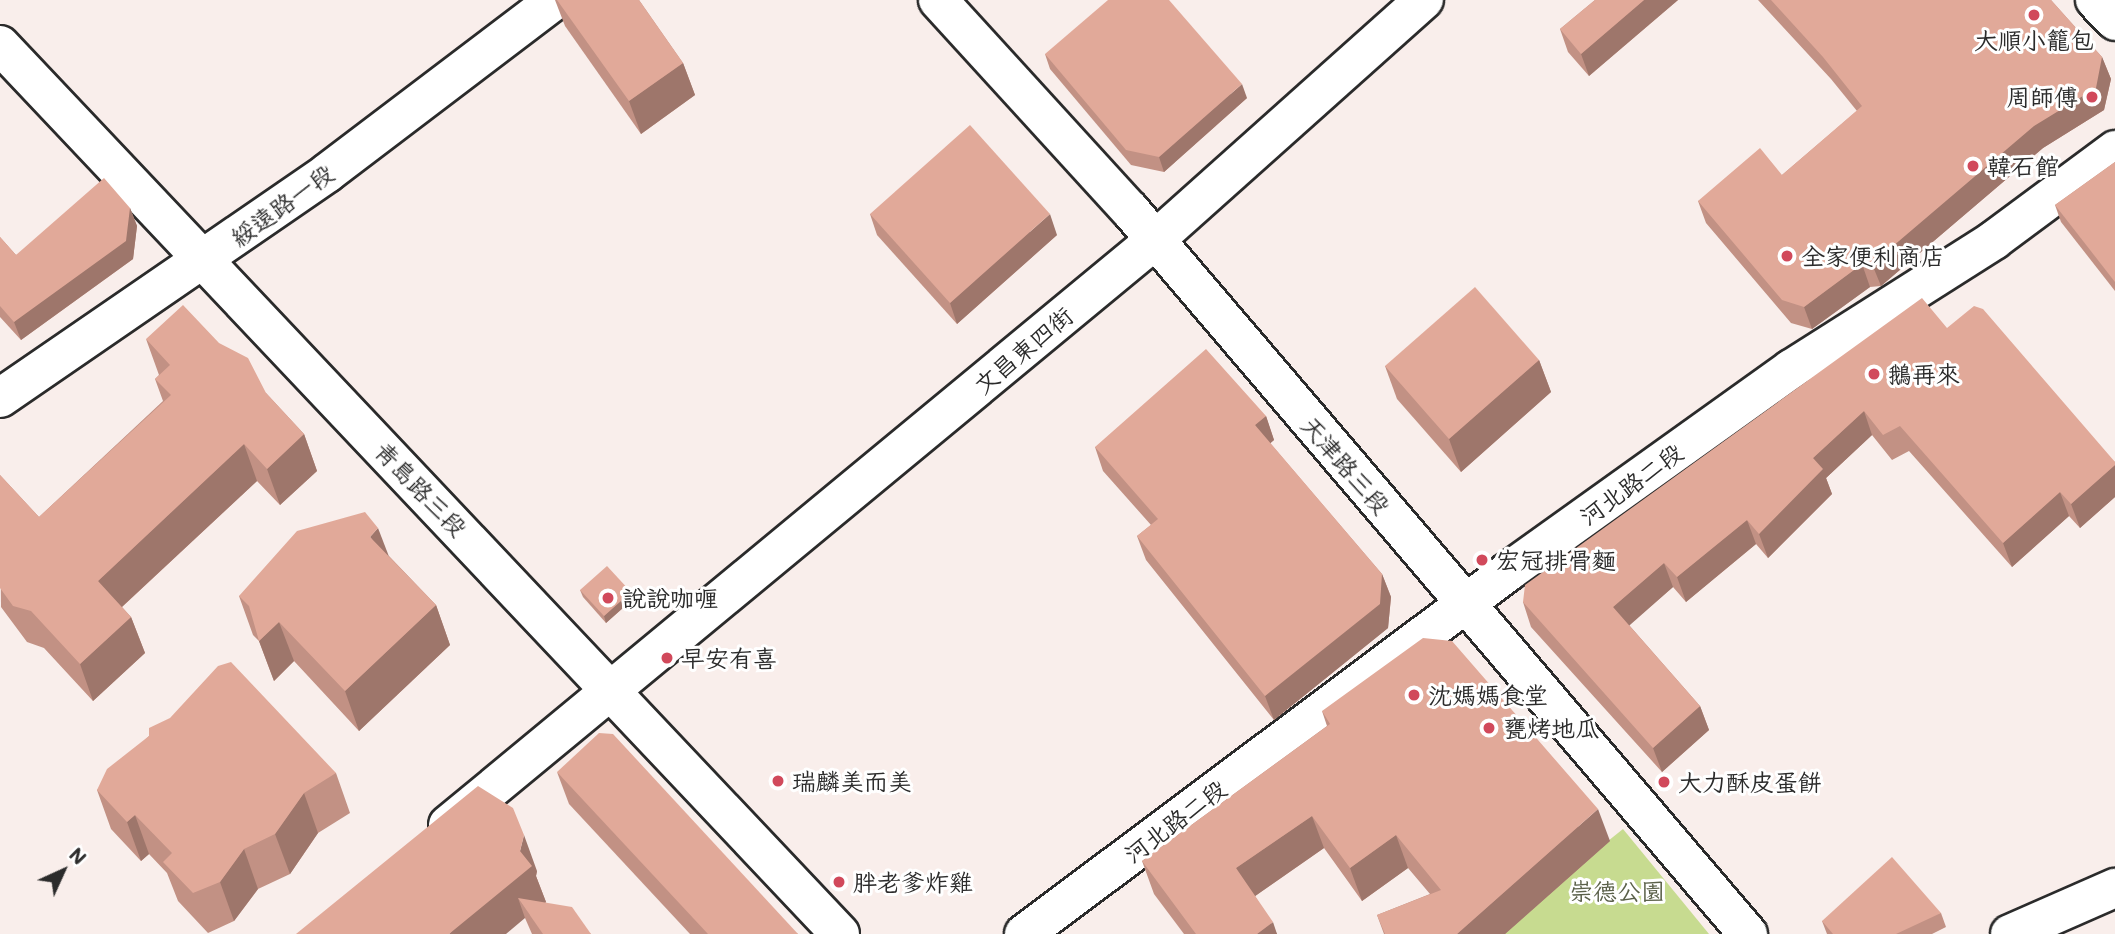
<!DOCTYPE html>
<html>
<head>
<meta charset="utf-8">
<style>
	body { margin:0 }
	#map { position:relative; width:2115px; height:934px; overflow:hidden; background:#f9eeeb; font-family:Mali,"LXGW WenKai TC",sans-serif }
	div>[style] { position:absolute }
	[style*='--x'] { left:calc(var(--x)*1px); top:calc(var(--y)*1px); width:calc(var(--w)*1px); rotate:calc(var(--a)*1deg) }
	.green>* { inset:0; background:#c7db90 }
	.roads { filter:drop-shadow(2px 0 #2b2b2b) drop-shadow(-2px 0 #2b2b2b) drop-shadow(0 2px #2b2b2b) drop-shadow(0 -2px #2b2b2b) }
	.minor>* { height:38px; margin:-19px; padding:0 19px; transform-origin:19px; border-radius:19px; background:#fff }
	.wall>* { inset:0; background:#c29184 }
	.shaded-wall>* { inset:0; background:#9e766b }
	.building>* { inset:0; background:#e1a999 }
	.dots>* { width:19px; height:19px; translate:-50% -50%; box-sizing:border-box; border:4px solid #fff; border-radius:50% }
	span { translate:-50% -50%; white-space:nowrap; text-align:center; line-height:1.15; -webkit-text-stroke:6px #fff; paint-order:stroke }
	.poi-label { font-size:24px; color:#2b2b2b }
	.right { translate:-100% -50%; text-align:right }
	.left { translate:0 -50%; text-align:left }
	.street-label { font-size:24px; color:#2b2b2b }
	.park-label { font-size:24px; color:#5a6049 }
	.north { position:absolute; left:28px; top:836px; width:70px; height:70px; -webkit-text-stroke:5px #fff; paint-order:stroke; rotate:45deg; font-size:19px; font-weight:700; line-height:28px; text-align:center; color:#2b2b2b }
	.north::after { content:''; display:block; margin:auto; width:24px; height:32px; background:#2b2b2b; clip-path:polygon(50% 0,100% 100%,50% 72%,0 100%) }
</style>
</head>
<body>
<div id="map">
	<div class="green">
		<div style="clip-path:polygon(1623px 829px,1709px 934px,1493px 934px,1493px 933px)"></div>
	</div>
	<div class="roads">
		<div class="minor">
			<div style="--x:938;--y:0;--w:285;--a:47.6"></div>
			<div style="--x:1130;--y:210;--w:952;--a:49.52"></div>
			<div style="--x:2095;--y:0;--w:29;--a:46"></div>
			<div style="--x:0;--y:45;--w:1223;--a:46.62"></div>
			<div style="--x:0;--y:398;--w:397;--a:-34.5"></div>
			<div style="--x:327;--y:173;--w:286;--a:-37.2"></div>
			<div style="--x:448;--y:825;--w:916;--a:-39.6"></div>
			<div style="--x:1154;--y:241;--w:362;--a:-41.8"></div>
			<div style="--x:1024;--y:934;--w:606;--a:-36.81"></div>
			<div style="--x:1509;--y:571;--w:347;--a:-35.6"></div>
			<div style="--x:1791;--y:369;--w:241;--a:-32.4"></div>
			<div style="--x:1994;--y:240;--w:151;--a:-36.6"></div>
			<div style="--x:2010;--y:934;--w:115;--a:-23.7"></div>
		</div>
	</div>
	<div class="wall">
		<div style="clip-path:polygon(555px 0,639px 0,683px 63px,695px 95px,641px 134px,565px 26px)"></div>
		<div style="clip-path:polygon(1595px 0,1678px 0,1589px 76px,1568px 52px,1560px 29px)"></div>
		<div style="clip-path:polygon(1758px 0,2051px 0,2102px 57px,2111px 79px,2104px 110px,2043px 148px,1881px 286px,1870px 287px,1812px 329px,1791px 323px,1706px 223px,1698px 201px,1782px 175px,1857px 111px,1831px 79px)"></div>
		<div style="clip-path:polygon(1045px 54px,1247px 98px,1164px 172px,1131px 165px,1050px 69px)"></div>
		<div style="clip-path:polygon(2115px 162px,2115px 291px,2061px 222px,2055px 205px)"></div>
		<div style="clip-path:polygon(130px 208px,137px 226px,133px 259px,21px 340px,0 317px,0 237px,16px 255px)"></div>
		<div style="clip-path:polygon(870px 214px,1057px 235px,957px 324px,877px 235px)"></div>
		<div style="clip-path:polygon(1947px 328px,2115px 462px,2115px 497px,2080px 528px,2069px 516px,2012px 567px,1909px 451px,1892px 460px,1872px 435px,1826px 478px,1832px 494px,1768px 558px,1756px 544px,1686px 602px,1673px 587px,1629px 625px,1700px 706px,1709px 730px,1662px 772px,1531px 627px,1523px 602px)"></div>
		<div style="clip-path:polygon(146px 339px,266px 393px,304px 434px,317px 471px,280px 505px,257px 481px,122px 607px,131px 617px,145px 653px,93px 701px,44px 648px,27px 642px,1px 607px,0 475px,39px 517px,163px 401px,155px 379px,159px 375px)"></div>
		<div style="clip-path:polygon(1539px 360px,1551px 392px,1461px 472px,1397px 399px,1385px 366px)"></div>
		<div style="clip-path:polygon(1266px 416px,1274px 440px,1270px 443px,1382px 574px,1391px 597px,1388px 628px,1274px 720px,1146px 560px,1137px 536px,1151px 525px,1103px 471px,1095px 447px)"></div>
		<div style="clip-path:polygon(389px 556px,436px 605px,450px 645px,359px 731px,294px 661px,274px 681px,259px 641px,253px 635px,239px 596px)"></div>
		<div style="clip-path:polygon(580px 590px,633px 599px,606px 623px,583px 597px)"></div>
		<div style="clip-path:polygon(1322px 711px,1610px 841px,1505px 934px,1384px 934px,1377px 915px,1430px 894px,1408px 868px,1362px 901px,1324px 848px,1255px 896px,1277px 934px,1184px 934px,1154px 894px,1142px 861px,1327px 726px)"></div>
		<div style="clip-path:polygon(149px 736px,336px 773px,350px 813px,318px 833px,290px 874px,258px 889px,234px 921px,208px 933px,178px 901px,167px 873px,149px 854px,141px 861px,111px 829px,97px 790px)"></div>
		<div style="clip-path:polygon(557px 772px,798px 934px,690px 934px,569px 804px)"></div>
		<div style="clip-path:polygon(537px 871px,536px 876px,546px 902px,545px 902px,591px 934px,532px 934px,525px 918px,296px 934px)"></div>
		<div style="clip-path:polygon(1941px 913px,1946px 927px,1932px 934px,1827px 934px,1822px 921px)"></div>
	</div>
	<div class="shaded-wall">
		<div style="clip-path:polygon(1644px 0,1678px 0,1589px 76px,1581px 54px)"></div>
		<div style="clip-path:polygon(2102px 57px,2111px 79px,2104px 110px,2043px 148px,1881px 286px,1872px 264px)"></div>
		<div style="clip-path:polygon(683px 63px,695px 95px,641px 134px,629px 101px)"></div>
		<div style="clip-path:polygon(1242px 84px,1247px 98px,1164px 172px,1159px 157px)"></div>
		<div style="clip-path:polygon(130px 208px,137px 226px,133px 259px,21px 340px,14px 322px)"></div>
		<div style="clip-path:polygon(1050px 214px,1057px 235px,957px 324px,950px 303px)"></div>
		<div style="clip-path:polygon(1862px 264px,1870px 287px,1812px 329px,1804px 307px)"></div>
		<div style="clip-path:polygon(1539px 360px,1551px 392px,1461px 472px,1449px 439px)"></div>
		<div style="clip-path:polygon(1864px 411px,1872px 435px,1826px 478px,1832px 494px,1768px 558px,1759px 534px,1813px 458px)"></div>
		<div style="clip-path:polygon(1266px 416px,1274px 440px,1264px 449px,1255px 425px)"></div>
		<div style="clip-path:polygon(304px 434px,317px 471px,280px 505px,267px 469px)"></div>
		<div style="clip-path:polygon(244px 444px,257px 481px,111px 617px,98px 581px)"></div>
		<div style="clip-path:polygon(2115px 465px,2115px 497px,2080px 528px,2071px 504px)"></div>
		<div style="clip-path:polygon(2060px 492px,2069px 516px,2012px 567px,2003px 543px)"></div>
		<div style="clip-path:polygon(1747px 520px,1756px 544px,1686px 602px,1677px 577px)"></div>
		<div style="clip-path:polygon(378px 528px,393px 567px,370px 537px)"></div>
		<div style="clip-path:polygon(1664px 563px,1673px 587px,1622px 632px,1613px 607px)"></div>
		<div style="clip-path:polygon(1382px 574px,1391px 597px,1388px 628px,1274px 720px,1265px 696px)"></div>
		<div style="clip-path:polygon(631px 592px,633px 599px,606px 623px,604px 616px)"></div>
		<div style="clip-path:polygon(436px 605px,450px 645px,359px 731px,345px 691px)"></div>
		<div style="clip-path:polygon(131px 617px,145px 653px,93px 701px,80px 664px)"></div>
		<div style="clip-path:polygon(279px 622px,294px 661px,274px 681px,259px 641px)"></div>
		<div style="clip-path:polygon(1700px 706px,1709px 730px,1662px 772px,1653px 748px)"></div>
		<div style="clip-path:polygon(304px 793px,318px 833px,290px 874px,275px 834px)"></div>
		<div style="clip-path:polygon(1598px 809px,1610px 841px,1505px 934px,1457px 934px)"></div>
		<div style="clip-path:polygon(135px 815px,149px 854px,141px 861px,127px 822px)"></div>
		<div style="clip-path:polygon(1312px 816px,1324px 848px,1248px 901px,1236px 868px)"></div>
		<div style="clip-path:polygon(524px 835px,537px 871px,536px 876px,546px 902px,530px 915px,518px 898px,525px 918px,506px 934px,449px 934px,520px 851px)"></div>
		<div style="clip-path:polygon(1396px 835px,1408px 868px,1362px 901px,1350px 868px)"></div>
		<div style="clip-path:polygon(244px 849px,258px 889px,234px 921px,220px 882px)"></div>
		<div style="clip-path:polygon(1273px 922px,1277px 934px,1257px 934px)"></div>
	</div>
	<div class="building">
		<div style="clip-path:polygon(557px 0,639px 0,683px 63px,629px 101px)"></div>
		<div style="clip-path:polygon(1108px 0,1169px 0,1242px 84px,1159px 157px,1126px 150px,1045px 54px)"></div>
		<div style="clip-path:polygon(1595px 0,1644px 0,1581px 54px,1560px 29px)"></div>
		<div style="clip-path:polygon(1771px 0,2051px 0,2102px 57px,2096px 88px,2034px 126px,1872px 264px,1862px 264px,1804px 307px,1782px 300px,1698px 201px,1760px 148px,1782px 175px,1862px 106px,1823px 57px)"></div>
		<div style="clip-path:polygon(970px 125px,1050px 214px,950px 303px,870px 214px)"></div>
		<div style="clip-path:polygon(2115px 162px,2115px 282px,2055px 205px)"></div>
		<div style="clip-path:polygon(104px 178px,130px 208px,126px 241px,14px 322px,0 306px,0 237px,16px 255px)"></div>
		<div style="clip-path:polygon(1475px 287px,1539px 360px,1449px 439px,1385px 366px)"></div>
		<div style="clip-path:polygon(1922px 298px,1947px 328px,1974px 306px,1983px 309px,2115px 462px,2115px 465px,2071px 504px,2060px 492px,2003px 543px,1900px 426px,1883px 435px,1864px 411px,1813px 458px,1823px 469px,1759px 534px,1747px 520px,1677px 577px,1664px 563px,1613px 607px,1700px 706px,1653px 748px,1523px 602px,1525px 585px)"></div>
		<div style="clip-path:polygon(183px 305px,219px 343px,248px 358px,266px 393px,304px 434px,267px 469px,244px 444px,98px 581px,131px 617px,80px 664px,31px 611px,13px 606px,0 588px,0 475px,39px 517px,171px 395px,155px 379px,170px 365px,146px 339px)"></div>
		<div style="clip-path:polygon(1206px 349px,1266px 416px,1255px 425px,1382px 574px,1380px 604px,1265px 696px,1137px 536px,1158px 519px,1095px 447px)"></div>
		<div style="clip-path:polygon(365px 512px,378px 528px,370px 537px,436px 605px,345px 691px,279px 622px,259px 641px,249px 606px,239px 596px,297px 531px)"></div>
		<div style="clip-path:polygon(607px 566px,631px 592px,604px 616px,580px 590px)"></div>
		<div style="clip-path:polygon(1423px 638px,1452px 641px,1598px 809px,1457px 934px,1385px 934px,1377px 915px,1441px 890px,1396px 835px,1350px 868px,1312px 816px,1236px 868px,1273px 922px,1257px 934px,1196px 934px,1142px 861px,1330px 724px,1322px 711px)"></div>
		<div style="clip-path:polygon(231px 662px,336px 773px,304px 793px,275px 834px,244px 849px,220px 882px,193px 893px,163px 862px,172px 853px,135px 815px,127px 822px,97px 790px,107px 769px,149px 736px,149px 728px,170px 718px,218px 666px)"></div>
		<div style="clip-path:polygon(599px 733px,613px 734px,798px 934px,708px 934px,557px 772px)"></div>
		<div style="clip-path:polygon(478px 786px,513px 808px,524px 835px,520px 851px,532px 866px,449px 934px,296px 934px)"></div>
		<div style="clip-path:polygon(1892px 857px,1941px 913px,1896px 934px,1833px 934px,1822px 921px)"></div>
		<div style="clip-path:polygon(518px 898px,572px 907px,591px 934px,543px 934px)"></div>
	</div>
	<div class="dots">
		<div style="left:2034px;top:15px;background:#d1495b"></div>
		<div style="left:2092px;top:97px;background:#d1495b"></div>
		<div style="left:1973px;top:166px;background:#d1495b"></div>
		<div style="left:1787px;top:256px;background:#d1495b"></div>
		<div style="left:1874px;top:374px;background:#d1495b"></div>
		<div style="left:1482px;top:560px;background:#d1495b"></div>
		<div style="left:608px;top:598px;background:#d1495b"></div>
		<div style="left:667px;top:658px;background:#d1495b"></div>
		<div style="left:1414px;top:695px;background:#d1495b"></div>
		<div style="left:1489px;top:728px;background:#d1495b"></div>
		<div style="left:778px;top:781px;background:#d1495b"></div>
		<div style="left:1664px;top:782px;background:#d1495b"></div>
		<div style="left:839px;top:882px;background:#d1495b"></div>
	</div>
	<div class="poi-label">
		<span style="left:2034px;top:40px">大順小籠包</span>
		<span class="right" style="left:2078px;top:97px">周師傅</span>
		<span class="left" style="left:1987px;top:166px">韓石館</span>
		<span class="left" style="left:1801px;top:256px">全家便利商店</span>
		<span class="left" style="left:1888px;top:374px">鵝再來</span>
		<span class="left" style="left:1496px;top:560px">宏冠排骨麵</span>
		<span class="left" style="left:622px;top:598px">說說咖喱</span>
		<span class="left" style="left:681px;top:658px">早安有喜</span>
		<span class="left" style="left:1428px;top:695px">沈媽媽食堂</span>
		<span class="left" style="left:1503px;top:728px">甕烤地瓜</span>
		<span class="left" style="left:792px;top:781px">瑞麟美而美</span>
		<span class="left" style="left:1678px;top:782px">大力酥皮蛋餅</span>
		<span class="left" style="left:853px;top:882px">胖老爹炸雞</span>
	</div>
	<div class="street-label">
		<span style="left:282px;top:205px;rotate:-36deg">綏遠路一段</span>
		<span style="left:1023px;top:350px;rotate:-40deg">文昌東四街</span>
		<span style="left:1346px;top:465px;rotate:49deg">天津路三段</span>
		<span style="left:1631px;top:484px;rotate:-36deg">河北路二段</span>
		<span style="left:421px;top:489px;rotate:46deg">青島路三段</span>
		<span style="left:1175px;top:821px;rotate:-37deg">河北路二段</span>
	</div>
	<div class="park-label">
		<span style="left:1617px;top:891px">崇德公園</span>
	</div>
	<div class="north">N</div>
</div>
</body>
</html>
